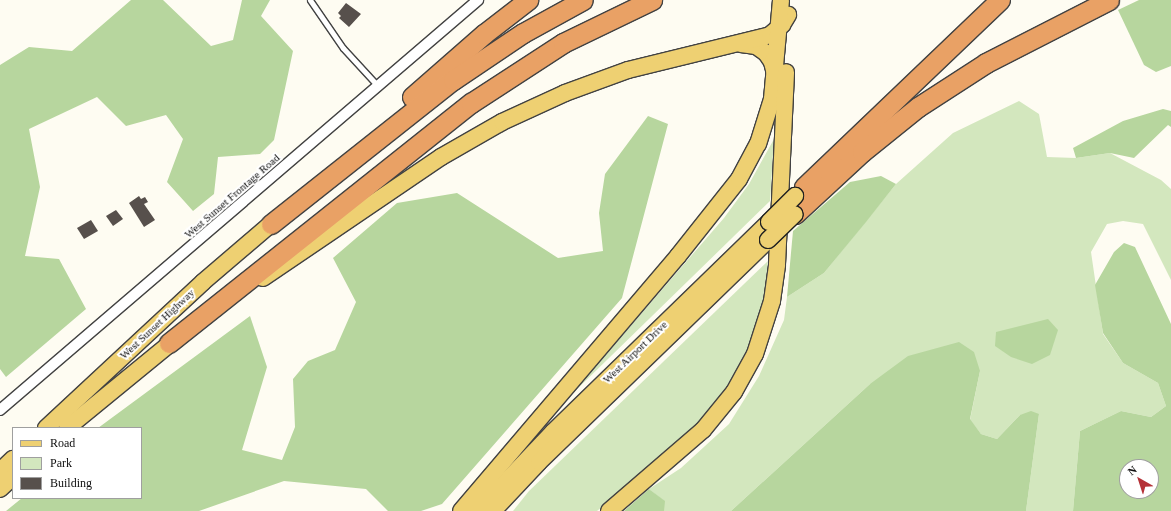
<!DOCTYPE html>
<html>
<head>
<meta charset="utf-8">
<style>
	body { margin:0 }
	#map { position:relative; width:1171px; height:511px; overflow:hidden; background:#fefcf2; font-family:"Times New Roman",serif }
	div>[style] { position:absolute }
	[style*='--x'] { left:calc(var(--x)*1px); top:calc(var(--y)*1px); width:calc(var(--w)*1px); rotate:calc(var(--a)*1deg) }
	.green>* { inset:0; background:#d3e7be }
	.forest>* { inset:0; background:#b7d69e }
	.building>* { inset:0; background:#57504c }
	.roads { filter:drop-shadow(1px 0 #424242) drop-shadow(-1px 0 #424242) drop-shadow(0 1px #424242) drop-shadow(0 -1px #424242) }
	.lane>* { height:5px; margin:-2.5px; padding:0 2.5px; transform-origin:2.5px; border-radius:2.5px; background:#fff }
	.street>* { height:10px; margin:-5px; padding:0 5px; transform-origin:5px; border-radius:5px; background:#fff }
	.primary>* { height:16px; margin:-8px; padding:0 8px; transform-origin:8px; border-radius:8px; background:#eed072 }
	.highway>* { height:19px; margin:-9.5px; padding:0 9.5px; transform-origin:9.5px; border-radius:9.5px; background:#e9a165 }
	.bridges { filter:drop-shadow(1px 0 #202020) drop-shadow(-1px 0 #202020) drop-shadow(0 1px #202020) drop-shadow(0 -1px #202020) }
	.primary-bridge>* { height:16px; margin:-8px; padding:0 8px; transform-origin:8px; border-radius:8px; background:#eed072 }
	span { translate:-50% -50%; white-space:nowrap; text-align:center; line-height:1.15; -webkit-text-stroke:4px #fff; paint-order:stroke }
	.street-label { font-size:11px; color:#0f0f0f }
	.legend { position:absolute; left:12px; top:427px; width:130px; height:72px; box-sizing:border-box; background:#fff; border:1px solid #9f9f9f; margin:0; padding:5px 7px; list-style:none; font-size:12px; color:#0f0f0f }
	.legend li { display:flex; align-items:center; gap:8px; height:20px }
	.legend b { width:20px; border:1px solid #9f9f9f }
	.north { position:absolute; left:1119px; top:459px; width:40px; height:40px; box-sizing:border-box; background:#fff; border:1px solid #9f9f9f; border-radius:50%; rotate:321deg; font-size:11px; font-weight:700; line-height:16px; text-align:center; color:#0f0f0f }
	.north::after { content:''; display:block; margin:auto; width:14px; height:18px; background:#b53137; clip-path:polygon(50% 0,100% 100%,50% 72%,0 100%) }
</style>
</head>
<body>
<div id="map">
	<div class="green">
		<div style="clip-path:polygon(1019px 101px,1039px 114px,1047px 157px,1076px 158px,1110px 153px,1161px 180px,1171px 189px,1171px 280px,1143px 224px,1123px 221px,1107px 224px,1091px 252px,1103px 334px,1123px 363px,1158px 383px,1166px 406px,1151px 417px,1121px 411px,1080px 431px,1073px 511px,1026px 511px,1039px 414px,1020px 415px,997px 439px,981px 434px,970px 420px,980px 371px,870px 384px,731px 511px,664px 511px,664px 501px,649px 489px,681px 468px,729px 424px,759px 376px,784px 320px,787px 297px,824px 273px,896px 184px,953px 133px)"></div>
		<div style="clip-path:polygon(774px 139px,770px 201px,570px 396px,724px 218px,749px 184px)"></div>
		<div style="clip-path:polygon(768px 261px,764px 300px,748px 349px,726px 388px,697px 424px,662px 458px,597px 511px,513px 511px,529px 491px)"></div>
	</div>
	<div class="forest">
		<div style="clip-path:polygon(131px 0,163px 0,211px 46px,233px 40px,242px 0,270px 0,261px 16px,293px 51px,274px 140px,260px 154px,218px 157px,214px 194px,193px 211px,167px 182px,183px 139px,166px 115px,126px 126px,97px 97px,29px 129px,40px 187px,25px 256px,59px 259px,86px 309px,6px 377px,0 369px,0 65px,29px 47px,72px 51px)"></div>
		<div style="clip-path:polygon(1139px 0,1171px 0,1171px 66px,1156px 72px,1144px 65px,1118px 10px)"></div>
		<div style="clip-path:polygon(1163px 109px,1171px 111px,1171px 127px,1168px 125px,1134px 158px,1110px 153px,1076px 158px,1073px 148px,1123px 121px)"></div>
		<div style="clip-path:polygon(648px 116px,668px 124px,622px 298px,442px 504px,421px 511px,388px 511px,366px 489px,284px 481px,199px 511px,6px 511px,22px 498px,141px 498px,141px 428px,98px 428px,250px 316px,267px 367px,242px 450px,282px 460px,295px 427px,293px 379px,308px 361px,335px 350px,356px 302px,333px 258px,397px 203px,457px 193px,558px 258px,603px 251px,599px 213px,605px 174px)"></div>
		<div style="clip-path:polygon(881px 176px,896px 184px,866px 222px,824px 273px,787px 297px,793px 231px,850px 182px)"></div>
		<div style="clip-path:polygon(evenodd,1124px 243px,1135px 247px,1171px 324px,1171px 511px,1073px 511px,1080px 431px,1121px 411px,1151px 417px,1166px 406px,1158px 383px,1123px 363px,1103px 333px,1095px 285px,1114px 252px,1124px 243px,1127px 467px,1151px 467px,1151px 491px,1127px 491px,1127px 467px)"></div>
		<div style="clip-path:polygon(1048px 319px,1058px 330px,1050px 355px,1032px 364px,1011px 357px,995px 346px,996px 332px)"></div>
		<div style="clip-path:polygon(959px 342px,974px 352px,980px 371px,970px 419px,981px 434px,997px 439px,1020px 415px,1031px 411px,1039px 414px,1026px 511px,731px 511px,870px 384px,908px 356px)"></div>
		<div style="clip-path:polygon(649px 489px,665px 501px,664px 511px,624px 511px)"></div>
	</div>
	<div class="building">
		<div style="clip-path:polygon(346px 3px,361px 14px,349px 27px,339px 18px,341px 16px,338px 13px)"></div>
		<div style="clip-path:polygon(139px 196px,141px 199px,145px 197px,148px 202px,144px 204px,155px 220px,144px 227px,129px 203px)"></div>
		<div style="clip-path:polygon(116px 210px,123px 219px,113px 226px,106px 216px)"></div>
		<div style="clip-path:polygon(91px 220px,98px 231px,84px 239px,77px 228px)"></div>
	</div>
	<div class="roads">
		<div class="lane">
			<div style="--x:310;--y:0;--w:58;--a:55.5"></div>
			<div style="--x:343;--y:48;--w:52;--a:47.4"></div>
		</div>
		<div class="street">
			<div style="--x:0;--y:410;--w:630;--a:-40.62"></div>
		</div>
		<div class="primary">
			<div style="--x:741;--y:44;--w:15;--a:8"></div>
			<div style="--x:756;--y:46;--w:12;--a:35"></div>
			<div style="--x:766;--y:53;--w:11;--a:56"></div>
			<div style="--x:772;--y:62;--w:12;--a:76"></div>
			<div style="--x:263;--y:278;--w:215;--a:-34.2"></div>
			<div style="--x:441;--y:157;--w:70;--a:-29.8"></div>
			<div style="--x:502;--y:122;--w:69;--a:-24.7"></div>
			<div style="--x:565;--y:93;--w:67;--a:-20.1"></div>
			<div style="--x:628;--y:70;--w:146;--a:-13.8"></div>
			<div style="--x:770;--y:35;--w:16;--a:-40"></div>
			<div style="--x:782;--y:25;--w:12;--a:-59"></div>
			<div style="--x:46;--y:428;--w:214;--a:-42.9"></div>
			<div style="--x:203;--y:282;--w:89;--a:-40.5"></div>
			<div style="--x:67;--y:428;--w:144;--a:-39.3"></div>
			<div style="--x:0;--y:471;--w:18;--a:-43"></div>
			<div style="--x:0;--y:489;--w:18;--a:-43"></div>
			<div style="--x:461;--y:511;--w:335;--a:-49.6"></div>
			<div style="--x:678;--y:256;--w:98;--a:-51.6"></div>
			<div style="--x:739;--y:179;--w:40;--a:-62"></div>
			<div style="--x:758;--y:144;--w:47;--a:-72.7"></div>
			<div style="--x:772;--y:99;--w:99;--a:-84.8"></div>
			<div style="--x:478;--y:511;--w:109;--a:-46.5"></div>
			<div style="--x:553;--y:432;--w:301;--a:-44.2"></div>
			<div style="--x:493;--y:511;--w:67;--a:-46.8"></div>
			<div style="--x:539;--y:462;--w:319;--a:-44.1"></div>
			<div style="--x:609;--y:511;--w:124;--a:-40.8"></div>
			<div style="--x:703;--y:430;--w:49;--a:-50.8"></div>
			<div style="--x:734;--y:392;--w:43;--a:-61.1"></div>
			<div style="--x:755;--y:354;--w:56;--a:-72.2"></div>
			<div style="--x:772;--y:301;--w:37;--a:-82"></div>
			<div style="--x:777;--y:264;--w:192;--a:-87.3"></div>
		</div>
		<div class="highway">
			<div style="--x:412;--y:97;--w:96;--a:-41.2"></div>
			<div style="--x:484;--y:34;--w:56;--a:-37.7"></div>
			<div style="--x:804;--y:187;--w:271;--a:-43.7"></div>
			<div style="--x:795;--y:214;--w:91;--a:-42.8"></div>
			<div style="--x:862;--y:152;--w:72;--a:-38.8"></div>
			<div style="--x:918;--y:107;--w:81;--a:-32.9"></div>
			<div style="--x:986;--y:63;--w:138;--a:-27.1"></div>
			<div style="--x:271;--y:224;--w:232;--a:-38.4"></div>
			<div style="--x:453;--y:80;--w:84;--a:-33.9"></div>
			<div style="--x:523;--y:33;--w:68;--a:-28.8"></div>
			<div style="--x:169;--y:343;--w:386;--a:-38.5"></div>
			<div style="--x:471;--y:103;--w:110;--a:-33.1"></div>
			<div style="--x:563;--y:43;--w:99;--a:-25.8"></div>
		</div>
	</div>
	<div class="bridges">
		<div class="primary-bridge">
			<div style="--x:769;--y:222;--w:37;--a:-45"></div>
			<div style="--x:768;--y:240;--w:37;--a:-44"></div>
		</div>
	</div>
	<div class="street-label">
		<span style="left:232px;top:196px;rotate:-41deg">West Sunset Frontage Road</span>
		<span style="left:157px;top:324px;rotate:-43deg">West Sunset Highway</span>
		<span style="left:635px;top:352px;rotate:-44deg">West Airport Drive</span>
	</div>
	<ul class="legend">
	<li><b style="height:5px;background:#eed072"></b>Road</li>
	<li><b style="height:11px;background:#d3e7be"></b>Park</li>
	<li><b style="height:11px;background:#57504c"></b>Building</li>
	</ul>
	<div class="north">N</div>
</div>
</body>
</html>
